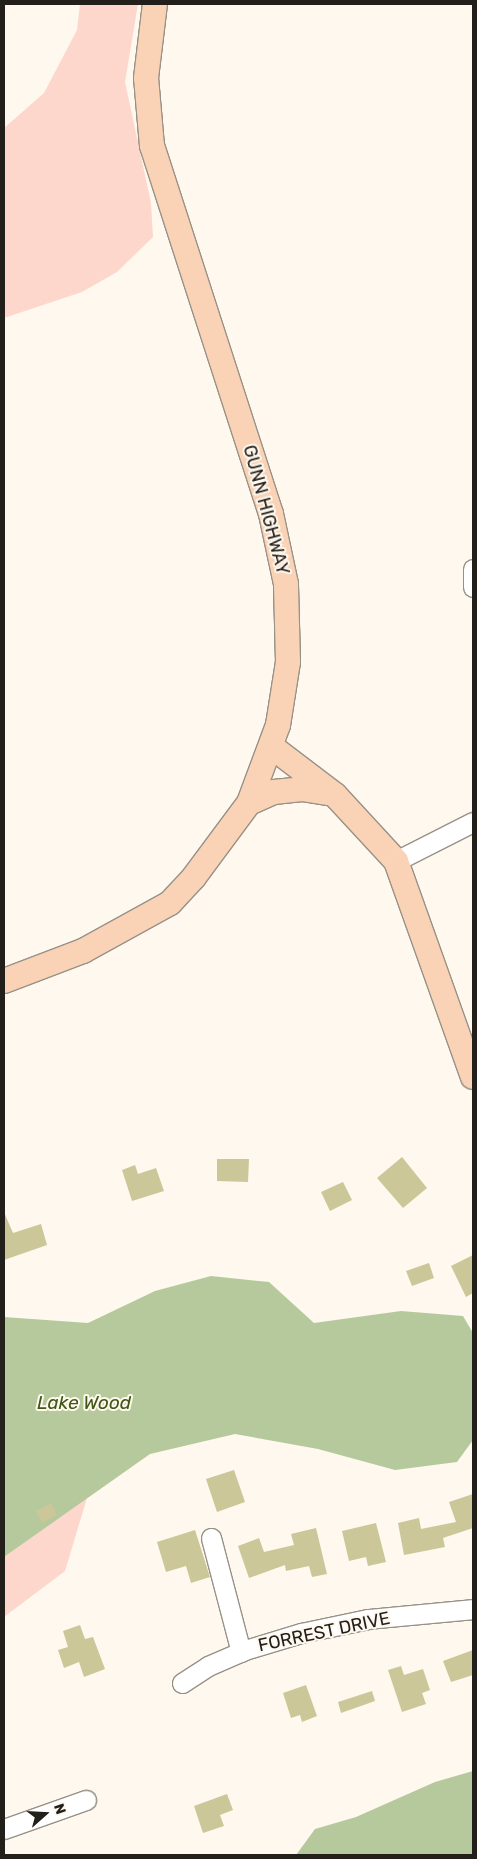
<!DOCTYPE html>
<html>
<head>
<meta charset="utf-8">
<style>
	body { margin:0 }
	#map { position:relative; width:477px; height:1859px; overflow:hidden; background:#fef8ee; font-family:Rubik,sans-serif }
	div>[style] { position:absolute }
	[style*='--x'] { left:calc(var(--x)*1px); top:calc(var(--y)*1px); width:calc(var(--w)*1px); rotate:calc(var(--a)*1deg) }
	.green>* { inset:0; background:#fdd7cc }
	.water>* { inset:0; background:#b6c99d }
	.building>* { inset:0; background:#cbc798 }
	.roads { filter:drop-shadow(1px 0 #989186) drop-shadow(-1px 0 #989186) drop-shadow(0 1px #989186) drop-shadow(0 -1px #989186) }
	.minor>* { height:19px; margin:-9.5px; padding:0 9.5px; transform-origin:9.5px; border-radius:9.5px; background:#fff }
	.major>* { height:24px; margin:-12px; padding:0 12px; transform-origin:12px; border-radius:12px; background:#fad3b7 }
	span { translate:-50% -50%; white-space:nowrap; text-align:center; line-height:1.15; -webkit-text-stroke:4px #fef8ee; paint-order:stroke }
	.street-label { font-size:18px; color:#23201c }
	.water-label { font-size:19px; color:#415716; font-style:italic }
	.frame { position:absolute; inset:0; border:5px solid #23201c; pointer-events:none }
	.north { position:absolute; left:20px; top:1789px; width:50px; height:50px; -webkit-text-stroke:4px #fef8ee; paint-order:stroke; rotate:71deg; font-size:14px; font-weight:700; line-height:20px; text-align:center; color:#23201c }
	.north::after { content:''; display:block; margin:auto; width:18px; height:22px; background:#23201c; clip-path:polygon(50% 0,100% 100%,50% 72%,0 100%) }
</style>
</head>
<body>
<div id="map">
	<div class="green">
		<div style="clip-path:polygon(80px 4px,138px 4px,125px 82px,151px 203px,153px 237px,117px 272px,82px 292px,4px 318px,4px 128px,44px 93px,77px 30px)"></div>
		<div style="clip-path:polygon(87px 1498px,65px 1571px,4px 1617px,4px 1557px)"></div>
	</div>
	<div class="water">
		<div style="clip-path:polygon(211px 1276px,269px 1282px,314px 1323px,401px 1311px,463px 1316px,473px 1333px,473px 1440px,457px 1462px,395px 1470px,318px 1449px,235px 1434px,150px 1454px,4px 1557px,4px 1317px,88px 1323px,155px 1291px)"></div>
		<div style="clip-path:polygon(473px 1771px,473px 1855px,296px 1855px,315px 1829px,356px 1817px,435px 1782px)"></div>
	</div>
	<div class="building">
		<div style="clip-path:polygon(402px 1157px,427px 1188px,403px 1208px,377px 1178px)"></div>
		<div style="clip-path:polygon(217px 1159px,249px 1159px,248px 1182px,217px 1181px)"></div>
		<div style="clip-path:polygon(135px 1165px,138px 1174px,156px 1168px,164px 1191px,132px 1201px,122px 1170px)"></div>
		<div style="clip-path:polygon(343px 1182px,352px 1200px,330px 1211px,321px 1192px)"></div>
		<div style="clip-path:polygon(4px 1212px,13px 1233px,41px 1224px,47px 1245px,4px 1260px)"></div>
		<div style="clip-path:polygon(473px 1255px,473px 1293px,466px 1297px,451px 1266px)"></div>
		<div style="clip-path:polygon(429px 1263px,434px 1278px,412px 1286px,406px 1271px)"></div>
		<div style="clip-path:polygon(234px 1470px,245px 1502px,217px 1512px,206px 1479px)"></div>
		<div style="clip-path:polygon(473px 1494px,473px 1528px,443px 1538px,445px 1547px,404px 1555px,398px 1523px,419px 1518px,421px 1529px,456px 1522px,449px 1502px)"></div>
		<div style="clip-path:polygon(51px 1503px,57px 1515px,42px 1523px,36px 1511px)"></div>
		<div style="clip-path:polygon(376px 1523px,386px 1562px,368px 1566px,366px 1557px,349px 1561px,342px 1531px)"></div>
		<div style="clip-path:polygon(316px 1528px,327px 1574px,312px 1577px,309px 1566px,286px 1571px,285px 1565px,249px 1578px,238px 1546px,259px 1538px,264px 1552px,294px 1545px,291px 1534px)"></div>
		<div style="clip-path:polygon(195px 1530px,210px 1577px,191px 1583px,186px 1566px,166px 1572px,157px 1542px)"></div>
		<div style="clip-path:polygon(80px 1625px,85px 1639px,93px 1637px,105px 1669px,84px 1677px,79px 1662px,64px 1668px,58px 1650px,68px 1647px,63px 1631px)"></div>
		<div style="clip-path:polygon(473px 1650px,473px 1675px,451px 1682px,443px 1661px)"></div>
		<div style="clip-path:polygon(401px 1666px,404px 1675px,423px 1669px,430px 1690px,422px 1693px,426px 1704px,402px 1712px,388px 1670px)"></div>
		<div style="clip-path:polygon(306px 1685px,317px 1716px,302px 1722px,300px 1715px,291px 1718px,283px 1693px)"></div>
		<div style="clip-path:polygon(372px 1691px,375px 1701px,341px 1713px,338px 1702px)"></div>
		<div style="clip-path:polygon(227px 1794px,233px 1810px,220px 1815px,224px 1826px,203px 1833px,194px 1806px)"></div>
	</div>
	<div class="roads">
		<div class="minor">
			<div style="--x:473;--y:569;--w:18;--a:90"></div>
			<div style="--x:396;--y:861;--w:86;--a:-26.9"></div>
			<div style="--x:211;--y:1538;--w:118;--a:75.3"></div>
			<div style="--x:182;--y:1683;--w:31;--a:-33"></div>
			<div style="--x:208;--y:1666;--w:40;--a:-23.4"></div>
			<div style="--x:245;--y:1650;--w:59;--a:-16.9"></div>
			<div style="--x:301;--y:1633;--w:68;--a:-11.8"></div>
			<div style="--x:368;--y:1619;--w:105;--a:-5.4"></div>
			<div style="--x:4;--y:1829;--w:87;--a:-19.5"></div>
		</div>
		<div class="major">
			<div style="--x:272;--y:747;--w:79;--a:37.3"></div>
			<div style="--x:335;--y:795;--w:90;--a:47.3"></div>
			<div style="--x:396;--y:861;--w:229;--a:70.4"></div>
			<div style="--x:249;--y:803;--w:27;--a:-24"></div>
			<div style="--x:274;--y:792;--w:28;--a:-6"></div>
			<div style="--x:302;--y:789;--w:30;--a:9"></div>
			<div style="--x:4;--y:981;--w:85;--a:-20.8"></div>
			<div style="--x:83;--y:951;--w:99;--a:-28.9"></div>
			<div style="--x:170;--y:903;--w:35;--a:-47"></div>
			<div style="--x:194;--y:877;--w:92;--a:-53.4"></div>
			<div style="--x:249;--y:803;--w:83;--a:-69.6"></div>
			<div style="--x:278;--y:725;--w:64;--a:-81"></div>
			<div style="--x:288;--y:662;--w:78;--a:-91.5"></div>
			<div style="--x:286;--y:584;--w:72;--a:-102.1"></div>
			<div style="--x:271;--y:514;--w:387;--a:-107.9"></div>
			<div style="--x:152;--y:146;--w:68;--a:-95"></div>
			<div style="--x:146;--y:78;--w:75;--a:-83.1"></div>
		</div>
	</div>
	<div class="street-label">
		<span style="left:266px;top:510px;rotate:75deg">GUNN HIGHWAY</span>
		<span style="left:324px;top:1632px;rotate:-12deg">FORREST DRIVE</span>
	</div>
	<div class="water-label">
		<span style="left:84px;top:1403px">Lake Wood</span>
	</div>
	<div class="frame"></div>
	<div class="north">N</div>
</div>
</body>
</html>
